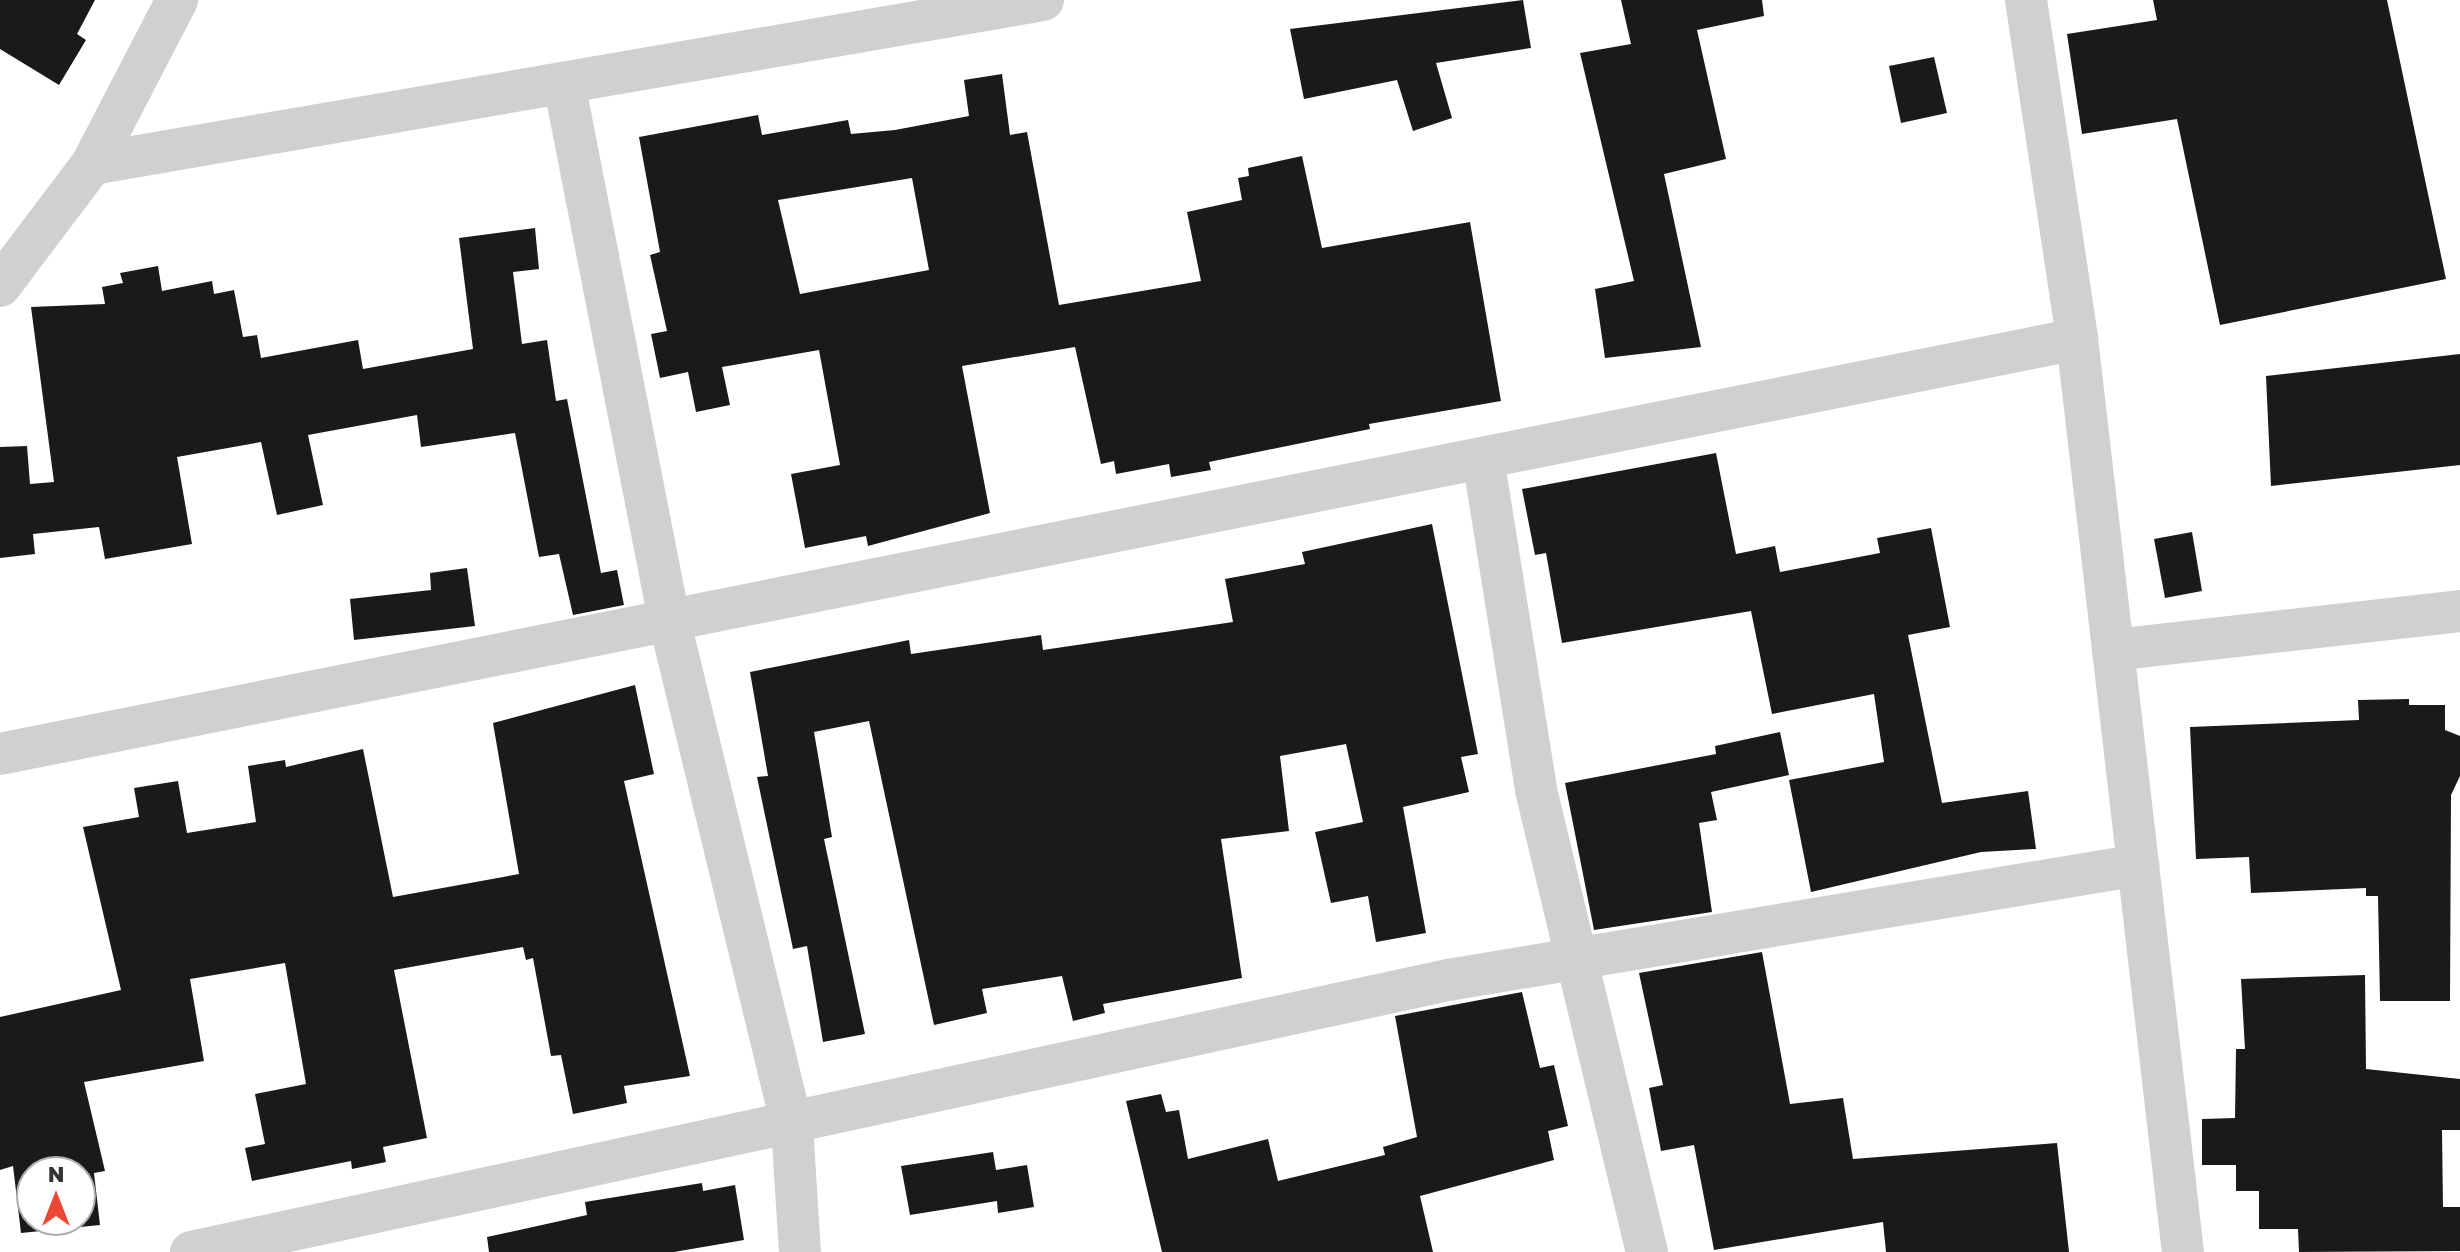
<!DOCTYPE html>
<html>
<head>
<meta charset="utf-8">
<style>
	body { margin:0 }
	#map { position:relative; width:2460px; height:1252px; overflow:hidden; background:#fff; font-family:"Golos Text",sans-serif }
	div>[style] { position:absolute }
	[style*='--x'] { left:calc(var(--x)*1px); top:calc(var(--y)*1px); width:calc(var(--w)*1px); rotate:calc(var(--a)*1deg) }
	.building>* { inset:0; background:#1a1a1a }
	.street>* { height:42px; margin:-21px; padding:0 21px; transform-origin:21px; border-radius:21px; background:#d0d0d0 }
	span { translate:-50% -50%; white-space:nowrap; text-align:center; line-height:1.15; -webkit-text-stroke:8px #fff; paint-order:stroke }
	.north { position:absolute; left:16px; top:1156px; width:80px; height:80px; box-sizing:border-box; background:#fff; border:2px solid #adadad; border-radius:50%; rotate:0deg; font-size:22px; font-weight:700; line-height:32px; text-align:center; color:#333 }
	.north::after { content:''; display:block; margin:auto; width:28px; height:36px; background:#ec4733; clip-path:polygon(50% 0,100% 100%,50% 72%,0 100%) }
</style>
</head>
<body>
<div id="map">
	<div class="building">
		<div style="clip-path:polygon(0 0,95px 0,77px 34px,86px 40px,59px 85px,0 49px)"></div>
		<div style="clip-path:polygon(1523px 0,1531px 48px,1436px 63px,1452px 118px,1413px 131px,1397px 80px,1304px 99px,1290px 29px)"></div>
		<div style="clip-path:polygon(1621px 0,1762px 0,1764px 16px,1697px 30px,1726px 159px,1664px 174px,1701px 347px,1605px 358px,1595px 289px,1634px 281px,1580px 53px,1631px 44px)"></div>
		<div style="clip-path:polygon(2153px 0,2387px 0,2446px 279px,2220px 325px,2177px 119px,2082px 134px,2067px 34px,2157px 20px)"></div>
		<div style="clip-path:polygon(1934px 57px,1947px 113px,1901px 123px,1889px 66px)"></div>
		<div style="clip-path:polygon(evenodd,1002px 74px,1010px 135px,1027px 132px,1059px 305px,1201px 281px,1187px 212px,1242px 200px,1238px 178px,1249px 176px,1248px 168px,1302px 156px,1322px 248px,1470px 222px,1501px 401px,1369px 424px,1370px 429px,1209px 462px,1211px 470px,1171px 477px,1169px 464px,1116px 474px,1114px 461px,1101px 464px,1075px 347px,962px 366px,990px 513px,868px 546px,866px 536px,805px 548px,791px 474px,840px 465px,819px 350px,722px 367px,730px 405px,696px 412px,688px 372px,660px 378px,651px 334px,667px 331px,650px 255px,660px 252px,639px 137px,758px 115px,762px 135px,848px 120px,851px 134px,895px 130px,969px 116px,964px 80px,1002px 74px,912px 178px,929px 270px,800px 294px,778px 200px,912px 178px)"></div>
		<div style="clip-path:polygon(535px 228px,539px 269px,513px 272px,522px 344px,547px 340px,556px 401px,567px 399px,601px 573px,617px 570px,624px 605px,573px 615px,559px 554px,539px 557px,515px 433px,421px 447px,417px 415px,308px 435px,323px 505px,277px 515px,261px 442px,177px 457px,192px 544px,105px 559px,99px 527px,33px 534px,35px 554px,0 558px,0 447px,27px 446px,30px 484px,54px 482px,31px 307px,105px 304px,102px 287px,123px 283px,120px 273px,158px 266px,162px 291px,212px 281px,214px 294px,234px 290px,243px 337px,257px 335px,261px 358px,358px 340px,363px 369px,473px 349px,459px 238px)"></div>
		<div style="clip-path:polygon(2460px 354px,2460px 465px,2271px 486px,2266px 376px)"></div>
		<div style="clip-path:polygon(1716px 453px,1736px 554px,1775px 546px,1780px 572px,1880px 553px,1877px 538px,1931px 528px,1950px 627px,1908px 635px,1942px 803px,2028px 791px,2036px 849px,1981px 852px,1811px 892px,1789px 780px,1884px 762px,1874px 694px,1772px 714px,1751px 611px,1562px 643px,1546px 553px,1535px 555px,1522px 489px)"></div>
		<div style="clip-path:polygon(1432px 524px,1478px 754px,1461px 757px,1469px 792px,1403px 807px,1426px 933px,1376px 942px,1368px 896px,1331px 903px,1315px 832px,1363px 822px,1346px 744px,1280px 756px,1289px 831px,1221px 839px,1242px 978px,1103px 1004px,1105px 1013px,1073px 1021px,1062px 976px,982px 989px,987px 1013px,934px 1025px,869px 721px,814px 732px,832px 837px,824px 839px,865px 1034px,823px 1042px,807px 946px,793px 949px,757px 777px,768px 776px,750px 672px,909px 640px,911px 654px,1041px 635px,1043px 650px,1233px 622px,1225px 579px,1305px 564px,1302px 552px)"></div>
		<div style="clip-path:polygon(2192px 532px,2202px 591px,2165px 598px,2154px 539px)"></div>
		<div style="clip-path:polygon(467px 568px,475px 626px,354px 640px,350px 599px,431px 590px,430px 573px)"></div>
		<div style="clip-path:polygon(evenodd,635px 685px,654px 774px,624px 781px,690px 1076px,624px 1086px,627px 1103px,573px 1114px,561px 1055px,551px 1056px,533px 958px,526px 960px,523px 947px,394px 970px,427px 1138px,383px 1147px,386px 1162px,352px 1169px,351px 1161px,252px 1181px,245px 1148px,265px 1144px,255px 1094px,306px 1084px,285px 963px,190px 979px,204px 1061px,84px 1082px,105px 1171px,94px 1173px,100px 1225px,21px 1233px,13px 1166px,0 1170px,0 1017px,121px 990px,83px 827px,139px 817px,134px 788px,178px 781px,187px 833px,256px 822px,248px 766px,285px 760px,286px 767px,363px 749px,393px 897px,519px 874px,493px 723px,635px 685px,32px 1172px,80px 1172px,80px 1220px,32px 1220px,32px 1172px)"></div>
		<div style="clip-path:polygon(2409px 699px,2409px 705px,2445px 705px,2445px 730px,2460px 736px,2460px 776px,2451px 795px,2450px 1001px,2380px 1001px,2378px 896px,2366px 896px,2366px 888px,2251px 893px,2249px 857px,2196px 859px,2190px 727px,2359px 720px,2358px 700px)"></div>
		<div style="clip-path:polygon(1780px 732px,1789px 775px,1711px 792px,1717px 820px,1699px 823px,1712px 912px,1594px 930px,1565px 783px,1716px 754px,1715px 746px)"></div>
		<div style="clip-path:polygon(1762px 952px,1790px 1104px,1843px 1098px,1853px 1159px,2057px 1143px,2069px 1252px,1886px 1252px,1883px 1222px,1714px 1250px,1694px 1145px,1661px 1151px,1649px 1088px,1663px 1085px,1639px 973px)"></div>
		<div style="clip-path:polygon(2365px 975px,2366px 1069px,2460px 1079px,2460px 1130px,2442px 1130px,2443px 1207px,2460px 1207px,2460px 1251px,2299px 1252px,2298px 1229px,2259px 1229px,2259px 1191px,2236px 1191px,2236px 1165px,2202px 1165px,2202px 1119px,2235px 1118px,2236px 1049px,2245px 1049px,2241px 979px)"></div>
		<div style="clip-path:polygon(1522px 992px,1540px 1068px,1554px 1065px,1568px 1126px,1548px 1131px,1554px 1160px,1420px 1196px,1433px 1252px,1162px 1252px,1126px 1101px,1161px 1094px,1166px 1112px,1179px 1110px,1188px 1159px,1268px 1139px,1278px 1181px,1385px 1155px,1383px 1147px,1417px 1137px,1395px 1016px)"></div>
		<div style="clip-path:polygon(993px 1152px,996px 1170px,1027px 1165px,1034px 1207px,998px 1213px,997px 1201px,910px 1215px,901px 1166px)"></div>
		<div style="clip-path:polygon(702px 1183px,703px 1191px,735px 1185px,744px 1240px,674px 1252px,489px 1252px,487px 1237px,587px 1215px,585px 1202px)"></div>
	</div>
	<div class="street">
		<div style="--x:2026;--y:0;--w:343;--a:81.4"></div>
		<div style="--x:2077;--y:339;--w:919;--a:83.38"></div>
		<div style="--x:564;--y:83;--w:546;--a:78.92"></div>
		<div style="--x:669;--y:619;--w:522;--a:76.36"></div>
		<div style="--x:792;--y:1126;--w:126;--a:86.4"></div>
		<div style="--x:92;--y:164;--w:185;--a:-62.6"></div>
		<div style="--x:0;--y:286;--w:153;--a:-53"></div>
		<div style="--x:92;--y:164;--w:965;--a:-9.78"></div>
		<div style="--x:1483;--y:458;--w:336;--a:80.9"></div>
		<div style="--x:1536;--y:790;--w:475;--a:76.5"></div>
		<div style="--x:2113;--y:650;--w:349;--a:-6.4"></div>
		<div style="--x:0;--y:754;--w:2118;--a:-11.3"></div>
		<div style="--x:191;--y:1252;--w:1286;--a:-12.21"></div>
		<div style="--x:1448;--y:980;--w:700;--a:-9.46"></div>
	</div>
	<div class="north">N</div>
</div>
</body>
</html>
